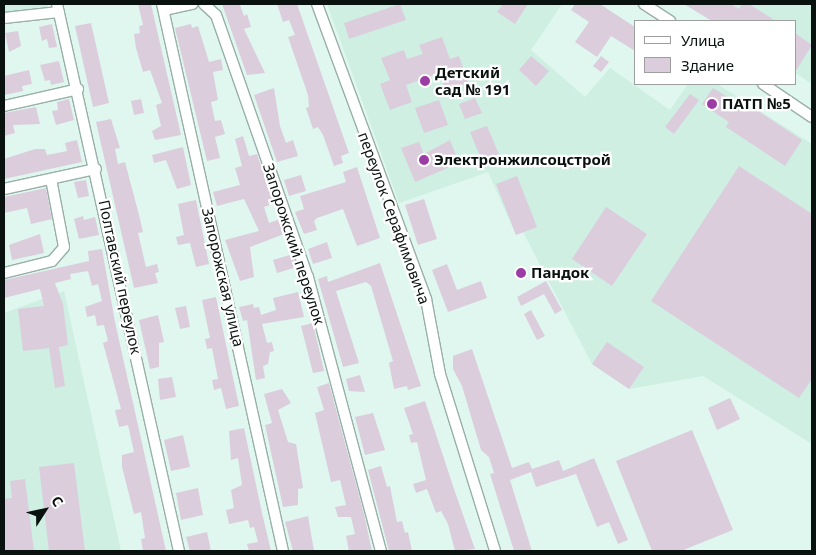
<!DOCTYPE html>
<html>
<head>
<meta charset="utf-8">
<style>
	body { margin:0 }
	#map { position:relative; width:816px; height:555px; overflow:hidden; background:#dff7ee; font-family:"Noto Sans",sans-serif }
	div>[style] { position:absolute }
	[style*='--x'] { left:calc(var(--x)*1px); top:calc(var(--y)*1px); width:calc(var(--w)*1px); rotate:calc(var(--a)*1deg) }
	.built>* { inset:0; background:#ceefe2 }
	.building>* { inset:0; background:#dccddd }
	.roads { filter:drop-shadow(1px 0 #98afa7) drop-shadow(-1px 0 #98afa7) drop-shadow(0 1px #98afa7) drop-shadow(0 -1px #98afa7) }
	.street>* { height:10px; margin:-5px; padding:0 5px; transform-origin:5px; border-radius:5px; background:#fff }
	.dots>* { width:14px; height:14px; translate:-50% -50%; box-sizing:border-box; border:2px solid #fff; border-radius:50% }
	span { translate:-50% -50%; white-space:nowrap; text-align:center; line-height:1.15; -webkit-text-stroke:4.5px #fff; paint-order:stroke }
	.poi-label { font-size:15px; color:#0a120f; font-weight:700 }
	.left { translate:0 -50%; text-align:left }
	.street-label { font-size:15px; color:#0a120f }
	.frame { position:absolute; inset:0; border:5px solid #0a120f; pointer-events:none }
	.legend { position:absolute; left:634px; top:20px; width:162px; height:65px; box-sizing:border-box; background:#fff; border:1px solid #9da09f; margin:0; padding:6px 9px; list-style:none; font-size:15px; color:#0a120f }
	.legend li { display:flex; align-items:center; gap:10px; height:25px }
	.legend b { width:25px; border:1px solid #9da09f }
	.north { position:absolute; left:20px; top:485px; width:50px; height:50px; -webkit-text-stroke:4px #fff; paint-order:stroke; rotate:55deg; font-size:14px; font-weight:700; line-height:20px; text-align:center; color:#0a120f }
	.north::after { content:''; display:block; margin:auto; width:18px; height:22px; background:#0a120f; clip-path:polygon(50% 0,100% 100%,50% 72%,0 100%) }
</style>
</head>
<body>
<div id="map">
	<div class="built">
		<div style="clip-path:polygon(4px 4px,47px 4px,49px 9px,4px 14px)"></div>
		<div style="clip-path:polygon(327px 4px,562px 4px,531px 50px,585px 97px,610px 68px,670px 110px,688px 84px,717px 84px,812px 144px,812px 444px,703px 376px,629px 389px,592px 364px,523px 232px,516px 235px,488px 172px,399px 203px)"></div>
		<div style="clip-path:polygon(684px 4px,812px 4px,812px 84px,795px 73px,795px 21px,712px 21px)"></div>
		<div style="clip-path:polygon(64px 291px,121px 551px,4px 551px,4px 313px)"></div>
	</div>
	<div class="building">
		<div style="clip-path:polygon(138px 4px,151px 4px,181px 135px,155px 140px,152px 131px,161px 126px,156px 105px,162px 103px,150px 70px,143px 72px,136px 48px,134px 34px,140px 33px,139px 26px,143px 25px)"></div>
		<div style="clip-path:polygon(222px 4px,240px 5px,244px 16px,247px 14px,251px 27px,244px 29px,265px 73px,247px 75px)"></div>
		<div style="clip-path:polygon(277px 4px,297px 4px,349px 153px,341px 156px,343px 163px,334px 166px,323px 135px,318px 127px,313px 129px,306px 108px,309px 107px,308px 95px,288px 37px,295px 35px,289px 20px,283px 22px)"></div>
		<div style="clip-path:polygon(400px 4px,406px 20px,349px 39px,344px 23px)"></div>
		<div style="clip-path:polygon(503px 4px,528px 4px,515px 24px,497px 12px)"></div>
		<div style="clip-path:polygon(575px 4px,600px 4px,635px 27px,635px 51px,611px 36px,597px 57px,575px 42px,589px 22px,571px 10px)"></div>
		<div style="clip-path:polygon(684px 4px,731px 4px,739px 9px,742px 4px,749px 4px,776px 21px,712px 21px)"></div>
		<div style="clip-path:polygon(91px 23px,109px 103px,93px 107px,75px 26px)"></div>
		<div style="clip-path:polygon(52px 24px,57px 47px,49px 48px,47px 39px,42px 41px,39px 27px)"></div>
		<div style="clip-path:polygon(191px 24px,192px 28px,198px 26px,209px 62px,221px 59px,223px 70px,213px 72px,218px 100px,211px 102px,215px 121px,221px 120px,225px 134px,215px 137px,220px 158px,207px 161px,175px 28px)"></div>
		<div style="clip-path:polygon(18px 31px,21px 46px,9px 52px,5px 33px)"></div>
		<div style="clip-path:polygon(795px 33px,812px 45px,795px 72px)"></div>
		<div style="clip-path:polygon(442px 37px,450px 59px,459px 56px,468px 82px,446px 91px,440px 73px,406px 85px,412px 102px,390px 110px,380px 84px,390px 80px,381px 58px,404px 50px,407px 59px,423px 54px,419px 45px)"></div>
		<div style="clip-path:polygon(531px 56px,549px 71px,536px 86px,519px 70px)"></div>
		<div style="clip-path:polygon(601px 56px,609px 62px,601px 72px,593px 66px)"></div>
		<div style="clip-path:polygon(59px 61px,64px 82px,51px 85px,50px 80px,45px 81px,40px 65px)"></div>
		<div style="clip-path:polygon(29px 70px,32px 84px,22px 86px,23px 91px,4px 95px,4px 76px)"></div>
		<div style="clip-path:polygon(274px 88px,280px 126px,286px 143px,293px 140px,298px 156px,277px 162px,254px 95px)"></div>
		<div style="clip-path:polygon(713px 88px,740px 105px,743px 101px,802px 140px,785px 166px,726px 127px,729px 122px,702px 104px)"></div>
		<div style="clip-path:polygon(690px 94px,699px 100px,674px 134px,665px 127px)"></div>
		<div style="clip-path:polygon(475px 98px,482px 113px,465px 119px,459px 104px)"></div>
		<div style="clip-path:polygon(69px 99px,74px 120px,56px 125px,52px 111px,58px 110px,57px 102px)"></div>
		<div style="clip-path:polygon(141px 99px,144px 113px,134px 115px,131px 101px)"></div>
		<div style="clip-path:polygon(439px 100px,448px 125px,424px 133px,415px 108px)"></div>
		<div style="clip-path:polygon(36px 107px,40px 124px,13px 125px,15px 133px,4px 136px,4px 113px)"></div>
		<div style="clip-path:polygon(111px 119px,120px 148px,115px 149px,118px 164px,125px 162px,139px 215px,143px 232px,138px 233px,146px 267px,157px 264px,159px 272px,155px 273px,158px 283px,134px 288px,96px 122px)"></div>
		<div style="clip-path:polygon(487px 126px,501px 159px,484px 166px,470px 132px)"></div>
		<div style="clip-path:polygon(243px 136px,249px 156px,257px 154px,274px 204px,264px 207px,269px 223px,280px 219px,284px 234px,250px 247px,254px 277px,240px 281px,225px 240px,259px 231px,244px 199px,217px 206px,213px 192px,240px 185px,235px 168px,242px 166px,235px 139px)"></div>
		<div style="clip-path:polygon(77px 140px,82px 162px,4px 179px,4px 159px,35px 149px,45px 149px,47px 155px,67px 151px,65px 143px)"></div>
		<div style="clip-path:polygon(450px 140px,459px 163px,415px 182px,401px 148px,419px 142px,424px 154px)"></div>
		<div style="clip-path:polygon(183px 147px,191px 185px,177px 189px,166px 160px,154px 163px,152px 155px)"></div>
		<div style="clip-path:polygon(739px 166px,812px 214px,812px 379px,799px 398px,651px 301px)"></div>
		<div style="clip-path:polygon(357px 167px,380px 238px,357px 246px,343px 209px,317px 218px,314px 221px,317px 230px,304px 234px,295px 212px,304px 209px,300px 196px,346px 182px,343px 172px)"></div>
		<div style="clip-path:polygon(301px 175px,306px 191px,289px 196px,284px 180px)"></div>
		<div style="clip-path:polygon(517px 176px,537px 227px,516px 235px,496px 184px)"></div>
		<div style="clip-path:polygon(86px 180px,89px 196px,78px 198px,74px 182px)"></div>
		<div style="clip-path:polygon(46px 188px,52px 219px,31px 224px,27px 208px,4px 213px,4px 197px)"></div>
		<div style="clip-path:polygon(424px 199px,437px 239px,418px 245px,405px 205px)"></div>
		<div style="clip-path:polygon(196px 200px,209px 264px,196px 267px,190px 243px,178px 245px,176px 237px,184px 235px,178px 204px)"></div>
		<div style="clip-path:polygon(606px 207px,647px 234px,612px 286px,572px 259px)"></div>
		<div style="clip-path:polygon(83px 216px,84px 220px,95px 217px,99px 235px,79px 239px,74px 219px)"></div>
		<div style="clip-path:polygon(40px 234px,44px 253px,12px 260px,9px 245px)"></div>
		<div style="clip-path:polygon(327px 242px,332px 258px,313px 264px,308px 249px)"></div>
		<div style="clip-path:polygon(102px 249px,115px 322px,166px 551px,143px 551px,141px 539px,145px 538px,141px 512px,134px 514px,122px 467px,122px 455px,134px 452px,128px 425px,119px 427px,115px 410px,121px 409px,103px 343px,108px 341px,104px 325px,97px 326px,95px 315px,87px 317px,85px 307px,102px 301px,98px 284px,92px 286px,88px 271px,70px 274px,71px 279px,55px 283px,63px 304px,68px 345px,59px 347px,65px 386px,55px 388px,49px 348px,23px 351px,18px 309px,44px 306px,40px 289px,4px 298px,4px 280px,89px 261px,88px 251px)"></div>
		<div style="clip-path:polygon(293px 254px,297px 267px,277px 273px,273px 260px)"></div>
		<div style="clip-path:polygon(380px 263px,421px 386px,408px 390px,407px 386px,394px 389px,389px 363px,393px 361px,371px 286px,366px 282px,336px 291px,359px 363px,343px 367px,318px 279px,327px 276px,328px 282px)"></div>
		<div style="clip-path:polygon(447px 264px,457px 290px,481px 281px,487px 298px,448px 312px,432px 270px)"></div>
		<div style="clip-path:polygon(546px 281px,562px 310px,555px 314px,544px 294px,521px 306px,517px 297px)"></div>
		<div style="clip-path:polygon(298px 292px,304px 317px,262px 324px,267px 343px,272px 342px,274px 351px,270px 352px,268px 364px,263px 366px,265px 378px,256px 380px,247px 320px,243px 321px,239px 307px,253px 304px,254px 308px,259px 307px,261px 315px,276px 310px,273px 298px)"></div>
		<div style="clip-path:polygon(216px 297px,239px 406px,226px 409px,221px 388px,214px 390px,212px 380px,218px 379px,212px 348px,207px 349px,205px 339px,210px 338px,202px 300px)"></div>
		<div style="clip-path:polygon(186px 306px,190px 327px,180px 329px,175px 308px)"></div>
		<div style="clip-path:polygon(531px 310px,545px 336px,537px 340px,524px 314px)"></div>
		<div style="clip-path:polygon(158px 315px,164px 342px,159px 343px,159px 367px,150px 369px,139px 320px)"></div>
		<div style="clip-path:polygon(313px 323px,324px 371px,313px 373px,301px 326px)"></div>
		<div style="clip-path:polygon(607px 342px,644px 367px,629px 389px,592px 364px)"></div>
		<div style="clip-path:polygon(472px 349px,512px 468px,529px 462px,532px 469px,559px 460px,563px 471px,594px 458px,628px 540px,618px 544px,609px 522px,597px 527px,576px 474px,536px 487px,531px 472px,510px 480px,532px 551px,514px 551px,490px 474px,494px 473px,489px 457px,481px 450px,462px 386px,453px 369px,453px 356px)"></div>
		<div style="clip-path:polygon(360px 375px,365px 392px,349px 391px,346px 379px)"></div>
		<div style="clip-path:polygon(172px 377px,176px 397px,160px 400px,158px 379px)"></div>
		<div style="clip-path:polygon(329px 383px,364px 514px,372px 551px,349px 551px,346px 536px,355px 534px,351px 517px,338px 517px,335px 507px,346px 505px,340px 480px,331px 482px,315px 413px,324px 410px,317px 387px)"></div>
		<div style="clip-path:polygon(282px 389px,291px 403px,278px 410px,288px 442px,296px 444px,303px 488px,298px 489px,298px 505px,283px 507px,265px 425px,272px 423px,264px 394px)"></div>
		<div style="clip-path:polygon(730px 398px,740px 419px,717px 430px,708px 408px)"></div>
		<div style="clip-path:polygon(425px 401px,454px 489px,475px 549px,455px 551px,448px 524px,441px 511px,436px 513px,427px 489px,416px 493px,413px 484px,426px 480px,417px 442px,411px 443px,409px 435px,413px 434px,404px 408px)"></div>
		<div style="clip-path:polygon(373px 413px,385px 450px,365px 455px,355px 417px)"></div>
		<div style="clip-path:polygon(244px 428px,262px 513px,271px 551px,249px 551px,247px 544px,258px 542px,254px 527px,250px 528px,248px 520px,229px 524px,226px 510px,234px 508px,231px 490px,242px 485px,238px 458px,231px 460px,229px 431px)"></div>
		<div style="clip-path:polygon(692px 430px,733px 530px,681px 551px,652px 551px,616px 461px)"></div>
		<div style="clip-path:polygon(183px 435px,190px 467px,171px 471px,164px 440px)"></div>
		<div style="clip-path:polygon(74px 463px,85px 551px,49px 551px,39px 467px)"></div>
		<div style="clip-path:polygon(381px 466px,387px 487px,390px 486px,397px 522px,402px 521px,405px 533px,408px 532px,412px 551px,389px 551px,368px 470px)"></div>
		<div style="clip-path:polygon(25px 479px,34px 551px,4px 551px,4px 499px,12px 498px,10px 481px)"></div>
		<div style="clip-path:polygon(198px 488px,203px 515px,181px 520px,176px 493px)"></div>
		<div style="clip-path:polygon(308px 516px,314px 551px,293px 551px,285px 522px)"></div>
		<div style="clip-path:polygon(207px 532px,211px 551px,190px 551px,186px 537px)"></div>
	</div>
	<div class="roads">
		<div class="street">
			<div style="--x:57;--y:4;--w:560;--a:77.43"></div>
			<div style="--x:162;--y:4;--w:560;--a:77.53"></div>
			<div style="--x:204;--y:4;--w:16;--a:43"></div>
			<div style="--x:216;--y:15;--w:278;--a:70.7"></div>
			<div style="--x:308;--y:277;--w:284;--a:75.1"></div>
			<div style="--x:317;--y:4;--w:314;--a:69.7"></div>
			<div style="--x:426;--y:299;--w:76;--a:79.4"></div>
			<div style="--x:440;--y:374;--w:185;--a:72.7"></div>
			<div style="--x:644;--y:4;--w:31;--a:33"></div>
			<div style="--x:164;--y:10;--w:29;--a:-12"></div>
			<div style="--x:4;--y:18;--w:55;--a:-6.2"></div>
			<div style="--x:763;--y:84;--w:59;--a:34"></div>
			<div style="--x:4;--y:106;--w:76;--a:-12.9"></div>
			<div style="--x:4;--y:189;--w:94;--a:-12.3"></div>
			<div style="--x:4;--y:273;--w:49;--a:-14"></div>
			<div style="--x:52;--y:261;--w:18;--a:-49"></div>
			<div style="--x:64;--y:247;--w:69;--a:-100.8"></div>
		</div>
	</div>
	<div class="dots">
		<div style="left:425px;top:81px;background:#9c3da5"></div>
		<div style="left:712px;top:104px;background:#9c3da5"></div>
		<div style="left:424px;top:160px;background:#9c3da5"></div>
		<div style="left:521px;top:273px;background:#9c3da5"></div>
	</div>
	<div class="poi-label">
		<span class="left" style="left:435px;top:81px">Детский<br>сад № 191</span>
		<span class="left" style="left:722px;top:104px">ПАТП №5</span>
		<span class="left" style="left:434px;top:160px">Электронжилсоцстрой</span>
		<span class="left" style="left:531px;top:273px">Пандок</span>
	</div>
	<div class="street-label">
		<span style="left:394px;top:218px;rotate:70deg">переулок Серафимовича</span>
		<span style="left:294px;top:244px;rotate:72deg">Запорожский переулок</span>
		<span style="left:120px;top:277px;rotate:78deg">Полтавский переулок</span>
		<span style="left:223px;top:277px;rotate:77deg">Запорожская улица</span>
	</div>
	<div class="frame"></div>
	<ul class="legend">
	<li><b style="height:6px;background:#fff"></b>Улица</li>
	<li><b style="height:14px;background:#dccddd"></b>Здание</li>
	</ul>
	<div class="north">С</div>
</div>
</body>
</html>
